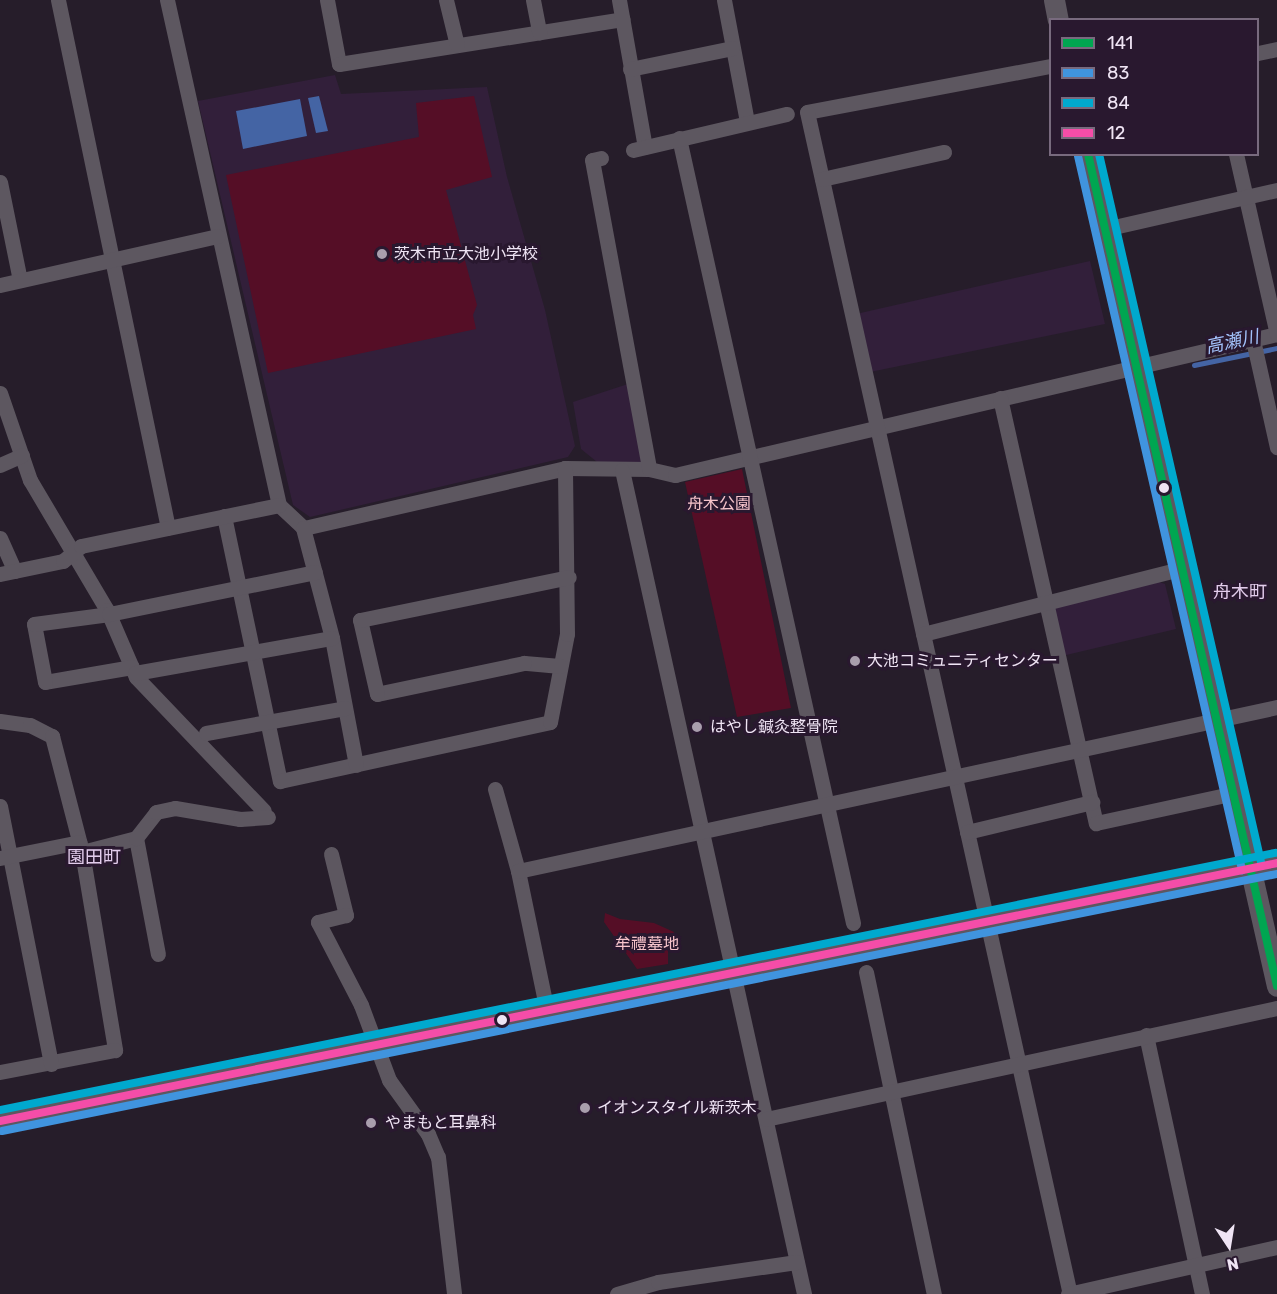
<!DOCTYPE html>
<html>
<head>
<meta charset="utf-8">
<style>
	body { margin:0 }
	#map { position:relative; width:1277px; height:1294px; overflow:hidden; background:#261d2a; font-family:Rubik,"Noto Sans JP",sans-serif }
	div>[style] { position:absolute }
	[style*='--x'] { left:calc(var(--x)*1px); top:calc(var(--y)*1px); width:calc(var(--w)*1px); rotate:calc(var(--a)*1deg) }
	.built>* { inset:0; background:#321f3a }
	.green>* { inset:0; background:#550e26 }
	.water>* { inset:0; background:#4464a4 }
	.stream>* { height:5px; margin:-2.5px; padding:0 2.5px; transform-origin:2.5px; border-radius:2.5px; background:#4464a4 }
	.street>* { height:15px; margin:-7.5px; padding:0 7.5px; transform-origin:7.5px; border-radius:7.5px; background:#5d5760 }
	.secondary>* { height:21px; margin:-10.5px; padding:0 10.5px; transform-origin:10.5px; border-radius:10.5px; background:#5d5760 }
	.bus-1>* { height:8px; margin:-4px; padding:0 4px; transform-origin:4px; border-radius:4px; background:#00a651 }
	.bus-2>* { height:8px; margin:-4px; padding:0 4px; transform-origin:4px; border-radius:4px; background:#4094de }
	.bus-3>* { height:8px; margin:-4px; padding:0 4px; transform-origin:4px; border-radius:4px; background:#00a9ce }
	.bus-4>* { height:8px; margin:-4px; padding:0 4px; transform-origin:4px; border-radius:4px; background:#f54da8 }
	.dots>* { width:16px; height:16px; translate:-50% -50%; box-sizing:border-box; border:3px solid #29182f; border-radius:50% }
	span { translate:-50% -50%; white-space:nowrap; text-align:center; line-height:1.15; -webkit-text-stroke:6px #29182f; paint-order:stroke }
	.poi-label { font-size:16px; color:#efe4f4 }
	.left { translate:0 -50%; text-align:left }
	.park-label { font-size:16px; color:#f6c4cb }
	.water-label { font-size:18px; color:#a3c2fb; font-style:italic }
	.neighbourhood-label { font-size:18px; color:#e2cceb }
	.legend { position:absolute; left:1049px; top:18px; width:210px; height:138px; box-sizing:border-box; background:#29182f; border:2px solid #786a7e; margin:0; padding:8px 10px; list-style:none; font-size:18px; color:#efe4f4 }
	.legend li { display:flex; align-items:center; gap:12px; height:30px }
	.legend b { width:30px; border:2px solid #786a7e }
	.north { position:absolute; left:1199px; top:1216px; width:60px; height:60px; -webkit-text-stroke:4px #29182f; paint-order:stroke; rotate:168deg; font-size:16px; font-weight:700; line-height:24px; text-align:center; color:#efe4f4 }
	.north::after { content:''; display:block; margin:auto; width:21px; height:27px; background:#efe4f4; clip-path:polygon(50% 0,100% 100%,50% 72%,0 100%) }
</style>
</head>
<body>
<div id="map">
	<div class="built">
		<div style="clip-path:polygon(335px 75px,341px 94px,487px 87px,507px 177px,545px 310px,575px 446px,568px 457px,310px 517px,293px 505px,198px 101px)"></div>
		<div style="clip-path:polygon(1090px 261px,1105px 324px,870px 372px,856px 314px)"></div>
		<div style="clip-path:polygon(628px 384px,643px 468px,602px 466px,581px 449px,573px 402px)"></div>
		<div style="clip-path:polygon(1156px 581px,1165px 584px,1176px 629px,1062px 656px,1054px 605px)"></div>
	</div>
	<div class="green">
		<div style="clip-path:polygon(474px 96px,492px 177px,446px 190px,477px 305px,473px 315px,476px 329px,268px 373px,226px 175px,419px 137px,416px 103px)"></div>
		<div style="clip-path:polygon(742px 469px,791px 708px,737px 717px,685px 482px)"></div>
		<div style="clip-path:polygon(605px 913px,620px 919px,654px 923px,674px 932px,668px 946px,668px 964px,637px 969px,604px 922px)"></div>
	</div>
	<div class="water">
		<div style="clip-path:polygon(319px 96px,328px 131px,316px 133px,308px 98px)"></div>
		<div style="clip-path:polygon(300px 99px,307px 136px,243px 149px,236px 111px)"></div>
	</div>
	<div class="stream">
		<div style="--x:1194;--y:365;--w:85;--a:-11.6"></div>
	</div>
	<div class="street">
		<div style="--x:58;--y:0;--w:539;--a:78.23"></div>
		<div style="--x:167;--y:0;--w:517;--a:77.5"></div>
		<div style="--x:279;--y:505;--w:34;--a:43"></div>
		<div style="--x:304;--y:528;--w:268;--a:-12.9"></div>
		<div style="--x:565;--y:468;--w:84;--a:0.7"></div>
		<div style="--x:649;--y:469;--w:27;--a:13"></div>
		<div style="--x:675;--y:475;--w:618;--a:-13.18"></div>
		<div style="--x:327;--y:0;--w:65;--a:79.4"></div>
		<div style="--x:339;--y:64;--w:287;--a:-9"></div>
		<div style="--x:446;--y:0;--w:46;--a:76.3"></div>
		<div style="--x:533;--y:0;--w:33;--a:79"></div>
		<div style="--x:619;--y:0;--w:149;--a:80"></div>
		<div style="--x:724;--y:0;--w:124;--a:79.3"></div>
		<div style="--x:1258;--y:53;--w:19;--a:-12"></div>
		<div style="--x:1050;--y:66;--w:247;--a:169.3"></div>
		<div style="--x:807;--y:112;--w:1211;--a:77.46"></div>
		<div style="--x:630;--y:69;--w:104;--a:-11.6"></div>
		<div style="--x:679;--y:138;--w:804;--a:77.5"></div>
		<div style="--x:633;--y:150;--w:158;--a:-13.2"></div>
		<div style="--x:1236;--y:154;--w:185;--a:77.2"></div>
		<div style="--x:601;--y:158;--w:9;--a:167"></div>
		<div style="--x:592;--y:160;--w:314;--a:79.5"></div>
		<div style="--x:822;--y:179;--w:125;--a:-12.5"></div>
		<div style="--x:0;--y:182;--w:100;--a:78.5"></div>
		<div style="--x:1105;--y:229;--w:176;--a:-12.8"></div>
		<div style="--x:0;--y:285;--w:223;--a:-12.7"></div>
		<div style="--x:1253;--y:340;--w:110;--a:77.4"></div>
		<div style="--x:0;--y:393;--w:92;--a:71"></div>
		<div style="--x:30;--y:480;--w:151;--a:59.4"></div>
		<div style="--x:107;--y:610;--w:73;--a:66.6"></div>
		<div style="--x:136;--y:677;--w:185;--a:46.3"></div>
		<div style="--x:1000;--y:398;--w:436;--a:77.3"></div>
		<div style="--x:1096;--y:823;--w:142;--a:-12.2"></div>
		<div style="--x:0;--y:465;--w:24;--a:-24"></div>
		<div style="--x:622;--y:470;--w:844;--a:77.54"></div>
		<div style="--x:224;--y:516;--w:271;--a:78.1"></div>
		<div style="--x:280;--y:781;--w:276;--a:-12.3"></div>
		<div style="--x:550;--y:722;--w:90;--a:-79.1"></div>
		<div style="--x:567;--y:634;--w:166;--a:-90.7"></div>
		<div style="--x:303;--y:528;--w:114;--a:75.2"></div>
		<div style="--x:332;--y:638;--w:129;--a:79.3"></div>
		<div style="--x:0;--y:538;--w:36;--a:66"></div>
		<div style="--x:0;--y:574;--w:64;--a:-11.7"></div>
		<div style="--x:63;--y:561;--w:23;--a:-40"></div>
		<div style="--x:81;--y:546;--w:202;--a:-11.7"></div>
		<div style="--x:923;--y:634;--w:268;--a:-14.2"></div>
		<div style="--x:560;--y:666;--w:36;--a:-175"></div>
		<div style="--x:524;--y:663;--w:150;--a:168.1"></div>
		<div style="--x:377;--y:694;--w:76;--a:-102.9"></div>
		<div style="--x:360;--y:620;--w:213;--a:-11.6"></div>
		<div style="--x:132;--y:667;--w:88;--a:170.2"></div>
		<div style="--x:45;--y:682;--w:59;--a:-100.7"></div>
		<div style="--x:34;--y:624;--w:76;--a:-7.6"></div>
		<div style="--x:109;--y:614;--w:210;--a:-11.5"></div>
		<div style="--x:135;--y:673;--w:200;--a:-10.1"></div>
		<div style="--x:0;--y:721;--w:30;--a:8"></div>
		<div style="--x:30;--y:725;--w:25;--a:27"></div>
		<div style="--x:52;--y:736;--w:120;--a:75.5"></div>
		<div style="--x:82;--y:852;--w:201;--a:80.5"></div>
		<div style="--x:115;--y:1050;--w:117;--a:169.2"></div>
		<div style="--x:206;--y:733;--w:141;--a:-10.2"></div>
		<div style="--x:495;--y:789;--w:85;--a:74.3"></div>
		<div style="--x:518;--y:871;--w:143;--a:78.3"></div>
		<div style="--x:0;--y:806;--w:263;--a:78.8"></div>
		<div style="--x:967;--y:832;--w:129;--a:-13.5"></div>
		<div style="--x:136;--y:838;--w:118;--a:79.3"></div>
		<div style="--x:82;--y:852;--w:56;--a:-14.5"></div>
		<div style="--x:136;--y:838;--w:33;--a:-52"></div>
		<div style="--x:156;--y:812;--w:19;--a:-12"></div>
		<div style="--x:175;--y:808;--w:66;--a:9.6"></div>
		<div style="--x:240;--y:819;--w:28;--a:-4"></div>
		<div style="--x:331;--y:854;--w:63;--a:76.2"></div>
		<div style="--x:346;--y:915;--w:29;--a:166"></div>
		<div style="--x:318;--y:922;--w:93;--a:62.6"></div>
		<div style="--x:361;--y:1005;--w:80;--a:69.5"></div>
		<div style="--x:389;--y:1080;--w:67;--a:54.2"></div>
		<div style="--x:428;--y:1134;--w:25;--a:67"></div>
		<div style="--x:438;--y:1157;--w:138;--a:83.3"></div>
		<div style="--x:0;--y:858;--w:81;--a:-11.4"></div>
		<div style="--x:518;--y:871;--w:777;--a:-12.19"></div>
		<div style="--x:866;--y:972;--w:329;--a:78.1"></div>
		<div style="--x:1146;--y:1035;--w:265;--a:77.8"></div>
		<div style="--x:766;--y:1119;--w:523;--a:-12.26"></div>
		<div style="--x:617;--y:1294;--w:43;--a:-16.3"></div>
		<div style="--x:658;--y:1282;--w:140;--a:-8.2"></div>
		<div style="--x:1068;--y:1294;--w:214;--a:-12.7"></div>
	</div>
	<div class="secondary">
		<div style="--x:1054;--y:0;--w:20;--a:79"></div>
		<div style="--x:1088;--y:154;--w:853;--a:77.2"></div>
		<div style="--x:0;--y:1121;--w:1303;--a:-11.42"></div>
	</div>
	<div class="bus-1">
		<div style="--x:1088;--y:154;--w:853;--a:77.2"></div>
	</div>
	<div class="bus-2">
		<div style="--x:1078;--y:156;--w:733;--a:77.06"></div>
		<div style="--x:2;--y:1131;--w:1301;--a:-11.4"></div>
	</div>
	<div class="bus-3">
		<div style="--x:1099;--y:154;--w:730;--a:77.11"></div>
		<div style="--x:0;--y:1110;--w:1301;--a:-11.4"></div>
	</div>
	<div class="bus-4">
		<div style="--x:0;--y:1121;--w:1303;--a:-11.42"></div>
	</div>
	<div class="dots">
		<div style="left:382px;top:254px;background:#a99ead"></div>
		<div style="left:1164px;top:488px;background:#efe4f4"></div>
		<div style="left:855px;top:661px;background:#a99ead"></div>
		<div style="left:697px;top:727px;background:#a99ead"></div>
		<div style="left:502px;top:1020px;background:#efe4f4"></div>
		<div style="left:585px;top:1108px;background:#a99ead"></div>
		<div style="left:371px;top:1123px;background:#a99ead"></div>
	</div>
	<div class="poi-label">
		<span class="left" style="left:394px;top:254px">茨木市立大池小学校</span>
		<span class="left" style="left:867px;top:661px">大池コミュニティセンター</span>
		<span class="left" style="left:710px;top:727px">はやし鍼灸整骨院</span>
		<span class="left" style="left:597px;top:1108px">イオンスタイル新茨木</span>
		<span class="left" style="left:385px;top:1123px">やまもと耳鼻科</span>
	</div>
	<div class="park-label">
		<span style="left:719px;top:504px">舟木公園</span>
		<span style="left:647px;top:944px">牟禮墓地</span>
	</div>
	<div class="water-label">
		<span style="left:1232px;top:342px;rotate:-12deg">高瀬川</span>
	</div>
	<div class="neighbourhood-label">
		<span style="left:1240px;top:592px">舟木町</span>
		<span style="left:94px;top:857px">園田町</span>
	</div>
	<ul class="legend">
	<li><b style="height:8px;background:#00a651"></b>141</li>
	<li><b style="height:8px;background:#4094de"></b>83</li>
	<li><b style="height:8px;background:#00a9ce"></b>84</li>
	<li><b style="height:8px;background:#f54da8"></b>12</li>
	</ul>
	<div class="north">N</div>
</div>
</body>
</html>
